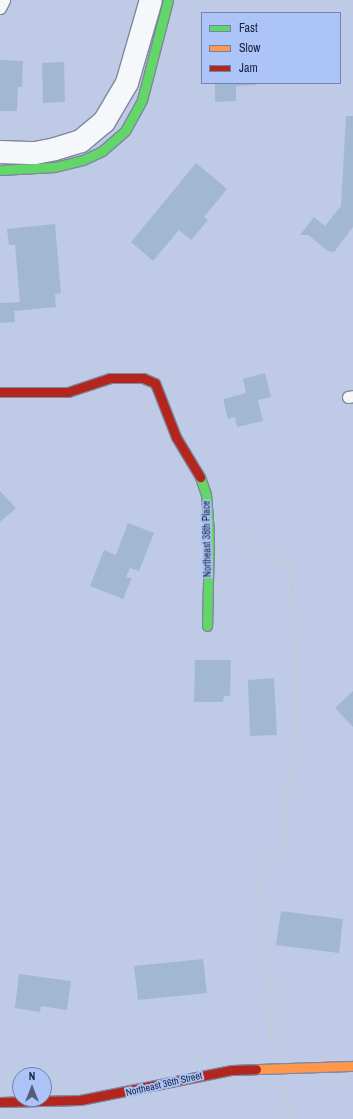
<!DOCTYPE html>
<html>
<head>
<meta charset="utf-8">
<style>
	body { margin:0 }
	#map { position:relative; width:353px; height:1119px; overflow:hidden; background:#becae6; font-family:"Archivo Narrow",sans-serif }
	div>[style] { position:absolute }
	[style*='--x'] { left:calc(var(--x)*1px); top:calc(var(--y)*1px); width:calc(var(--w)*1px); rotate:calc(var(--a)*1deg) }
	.building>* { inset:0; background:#a2b8d2 }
	.path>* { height:2.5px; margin-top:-1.25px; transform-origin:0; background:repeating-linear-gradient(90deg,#c4c8d1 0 3px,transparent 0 5px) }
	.roads { filter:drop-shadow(1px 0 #7e889f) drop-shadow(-1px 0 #7e889f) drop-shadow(0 1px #7e889f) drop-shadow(0 -1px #7e889f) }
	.lane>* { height:11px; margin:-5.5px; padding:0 5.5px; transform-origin:5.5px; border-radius:5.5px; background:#f5f7fb }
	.street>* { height:22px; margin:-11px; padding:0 11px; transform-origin:11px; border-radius:11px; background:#f5f7fb }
	.fast>* { height:9px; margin:-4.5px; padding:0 4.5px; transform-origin:4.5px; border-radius:4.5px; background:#63d668 }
	.slow>* { height:9px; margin:-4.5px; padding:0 4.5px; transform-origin:4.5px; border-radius:4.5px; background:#ff974d }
	.jam>* { height:9px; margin:-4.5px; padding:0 4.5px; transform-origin:4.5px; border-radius:4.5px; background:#b3261e }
	span { translate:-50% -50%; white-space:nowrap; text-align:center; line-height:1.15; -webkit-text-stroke:3.5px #acc4f8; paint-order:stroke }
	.street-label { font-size:10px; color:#19243d }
	.legend { position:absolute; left:201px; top:12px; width:140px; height:72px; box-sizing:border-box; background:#acc4f8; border:1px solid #7184ad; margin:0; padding:5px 7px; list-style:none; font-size:12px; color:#19243d }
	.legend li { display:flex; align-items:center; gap:8px; height:20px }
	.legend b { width:20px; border:1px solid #7184ad }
	.north { position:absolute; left:12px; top:1067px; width:40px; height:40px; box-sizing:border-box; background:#acc4f8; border:1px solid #7184ad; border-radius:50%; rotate:0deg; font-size:11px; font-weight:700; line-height:16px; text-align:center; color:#19243d }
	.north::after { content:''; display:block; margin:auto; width:14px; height:18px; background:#535e78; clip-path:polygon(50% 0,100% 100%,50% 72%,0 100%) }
</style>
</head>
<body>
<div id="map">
	<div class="building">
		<div style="clip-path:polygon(0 60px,23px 61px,22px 87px,18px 87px,17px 111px,0 111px)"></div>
		<div style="clip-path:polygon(64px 62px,65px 102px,43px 103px,42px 63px)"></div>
		<div style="clip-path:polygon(215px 83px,256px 83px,256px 85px,236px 86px,236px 101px,215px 102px)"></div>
		<div style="clip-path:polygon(346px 116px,353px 116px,353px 227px,334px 252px,328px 251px,308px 235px,300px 235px,314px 217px,325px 226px,341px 206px)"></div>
		<div style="clip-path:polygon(196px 163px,227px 189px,204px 217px,208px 220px,191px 240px,179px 230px,153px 261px,131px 242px)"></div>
		<div style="clip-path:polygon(55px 224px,61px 293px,55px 294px,56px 307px,14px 311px,15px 322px,0 323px,0 303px,20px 302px,15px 245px,9px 245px,7px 229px)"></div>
		<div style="clip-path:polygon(265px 373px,271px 397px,258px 400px,263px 421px,237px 427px,235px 417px,228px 419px,223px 399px,246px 393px,243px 379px)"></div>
		<div style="clip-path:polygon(0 491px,16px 508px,0 522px)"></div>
		<div style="clip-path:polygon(128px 523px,154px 533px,139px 571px,130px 568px,126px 577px,132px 578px,123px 599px,90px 586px,104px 550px,116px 555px)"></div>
		<div style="clip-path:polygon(195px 660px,231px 660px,230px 696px,224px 696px,223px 702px,194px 702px)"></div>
		<div style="clip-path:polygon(274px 678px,277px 735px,250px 736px,248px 680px)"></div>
		<div style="clip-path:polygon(353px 691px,353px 727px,335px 708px)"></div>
		<div style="clip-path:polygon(281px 911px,343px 919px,339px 953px,276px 945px)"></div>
		<div style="clip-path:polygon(203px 959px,207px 993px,138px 1000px,134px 966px)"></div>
		<div style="clip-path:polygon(19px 974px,71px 981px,67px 1010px,41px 1006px,40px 1012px,15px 1008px)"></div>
	</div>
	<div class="path">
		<div style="--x:230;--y:530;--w:72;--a:32.6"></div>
		<div style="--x:291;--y:569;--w:99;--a:87.1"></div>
		<div style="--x:296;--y:668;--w:86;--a:90.7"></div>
		<div style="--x:295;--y:754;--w:43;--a:102.1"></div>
		<div style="--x:286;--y:796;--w:49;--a:91.2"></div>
		<div style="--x:285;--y:845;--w:23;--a:160"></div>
		<div style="--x:263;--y:853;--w:16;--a:97"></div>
		<div style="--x:261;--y:869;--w:90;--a:89.4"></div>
		<div style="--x:262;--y:959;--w:27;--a:66"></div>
		<div style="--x:273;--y:984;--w:48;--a:93.6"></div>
		<div style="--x:270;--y:1032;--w:17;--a:69"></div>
		<div style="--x:284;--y:1089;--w:31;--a:75"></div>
	</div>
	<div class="roads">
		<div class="lane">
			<div style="--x:0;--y:8;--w:9;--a:-63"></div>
			<div style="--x:348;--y:397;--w:5;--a:-11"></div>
		</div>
		<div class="street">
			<div style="--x:0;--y:152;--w:35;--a:2"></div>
			<div style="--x:35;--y:153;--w:20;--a:-11"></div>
			<div style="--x:55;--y:149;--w:27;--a:-17"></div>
			<div style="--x:81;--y:141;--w:30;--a:-40"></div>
			<div style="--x:104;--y:122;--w:45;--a:-59.5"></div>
			<div style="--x:127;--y:83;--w:86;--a:-73.9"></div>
		</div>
		<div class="fast">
			<div style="--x:0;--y:170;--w:55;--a:-3.1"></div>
			<div style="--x:55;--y:167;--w:29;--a:-14"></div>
			<div style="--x:83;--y:160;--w:21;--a:-25"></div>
			<div style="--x:102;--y:151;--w:30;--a:-41"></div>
			<div style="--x:125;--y:131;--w:35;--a:-61"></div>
			<div style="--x:142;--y:100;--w:103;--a:-75.4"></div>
			<div style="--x:200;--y:477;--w:18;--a:71"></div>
			<div style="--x:206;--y:494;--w:40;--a:85.7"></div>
			<div style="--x:209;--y:534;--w:92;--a:91.2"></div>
		</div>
		<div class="slow">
			<div style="--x:256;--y:1069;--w:97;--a:-1.8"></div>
		</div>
		<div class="jam">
			<div style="--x:0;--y:392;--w:68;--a:0"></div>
			<div style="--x:68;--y:392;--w:44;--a:-18.4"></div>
			<div style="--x:110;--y:378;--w:33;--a:0"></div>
			<div style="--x:143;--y:378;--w:13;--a:23"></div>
			<div style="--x:155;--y:383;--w:58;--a:68.7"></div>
			<div style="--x:176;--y:437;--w:47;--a:59"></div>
			<div style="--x:0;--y:1102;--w:80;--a:-1.4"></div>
			<div style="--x:80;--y:1100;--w:155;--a:-11.2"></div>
			<div style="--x:232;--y:1070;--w:24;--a:-2"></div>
		</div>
	</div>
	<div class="street-label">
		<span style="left:207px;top:539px;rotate:-91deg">Northeast 38th Place</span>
		<span style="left:164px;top:1084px;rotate:-13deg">Northeast 36th Street</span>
	</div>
	<ul class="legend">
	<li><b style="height:5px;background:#63d668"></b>Fast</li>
	<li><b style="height:5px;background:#ff974d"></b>Slow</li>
	<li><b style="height:5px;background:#b3261e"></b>Jam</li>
	</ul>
	<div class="north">N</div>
</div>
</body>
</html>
